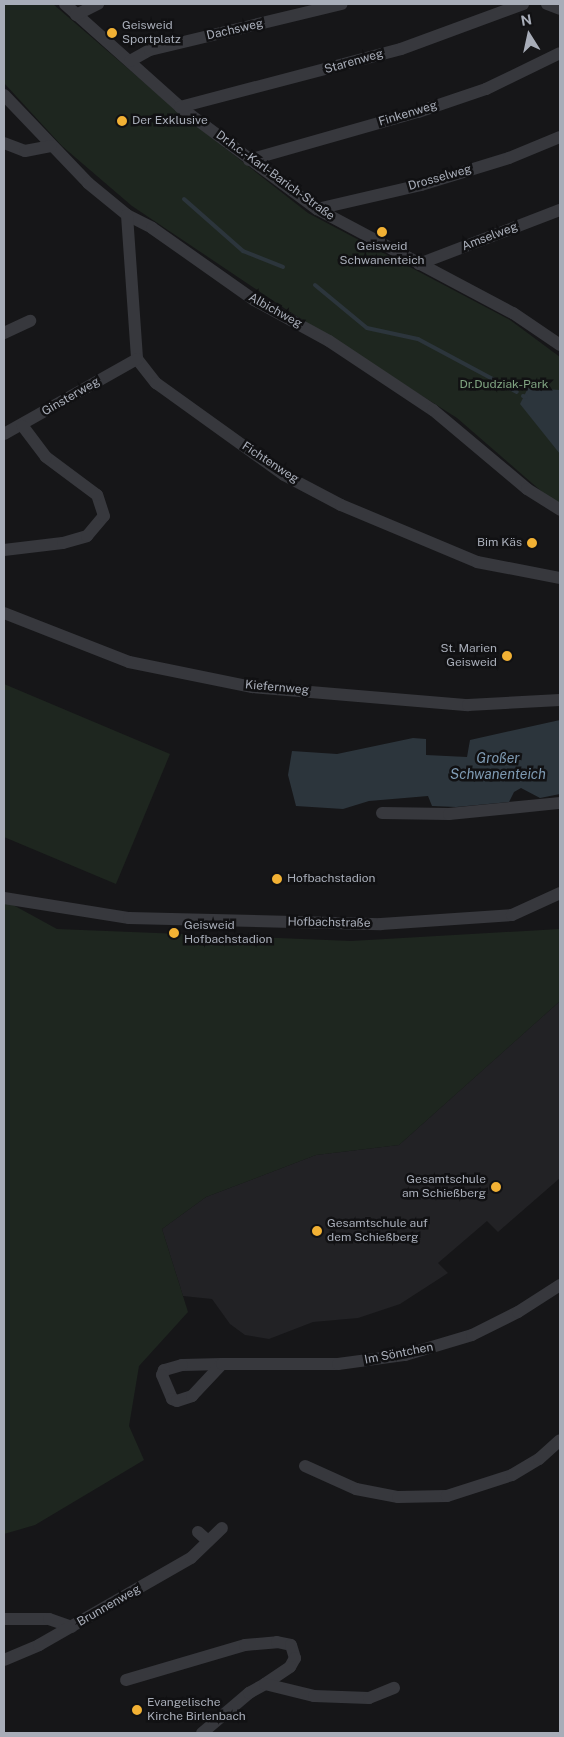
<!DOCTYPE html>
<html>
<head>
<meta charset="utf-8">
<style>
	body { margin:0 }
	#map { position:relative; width:564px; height:1737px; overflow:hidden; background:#161618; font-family:"Public Sans",sans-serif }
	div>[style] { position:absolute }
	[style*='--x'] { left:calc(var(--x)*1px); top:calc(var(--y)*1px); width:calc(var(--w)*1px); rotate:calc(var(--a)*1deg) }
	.built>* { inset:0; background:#222225 }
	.green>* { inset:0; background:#1e261f }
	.water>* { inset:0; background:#2c353c }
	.stream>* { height:4px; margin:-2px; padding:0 2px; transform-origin:2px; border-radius:2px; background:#2c353c }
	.street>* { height:12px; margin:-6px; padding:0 6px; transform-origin:6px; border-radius:6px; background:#37383d }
	.dots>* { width:14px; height:14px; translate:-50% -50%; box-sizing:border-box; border:2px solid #111113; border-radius:50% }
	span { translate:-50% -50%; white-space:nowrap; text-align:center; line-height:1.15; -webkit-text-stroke:5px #111113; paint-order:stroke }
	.poi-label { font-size:12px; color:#a8adb8 }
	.left { translate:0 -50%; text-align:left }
	.right { translate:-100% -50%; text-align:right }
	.street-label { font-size:12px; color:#a8adb8 }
	.park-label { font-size:12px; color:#7fa381 }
	.water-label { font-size:14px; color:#7f9bb3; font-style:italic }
	.frame { position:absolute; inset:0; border:5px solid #a8adb8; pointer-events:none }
	.north { position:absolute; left:504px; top:10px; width:50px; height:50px; -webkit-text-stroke:4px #111113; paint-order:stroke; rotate:350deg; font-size:14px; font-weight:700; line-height:20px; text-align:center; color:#a8adb8 }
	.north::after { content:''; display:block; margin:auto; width:18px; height:22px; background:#a8adb8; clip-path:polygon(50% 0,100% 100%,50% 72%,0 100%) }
</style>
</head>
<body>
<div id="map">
	<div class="built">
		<div style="clip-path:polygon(560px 1001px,560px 1178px,498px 1232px,487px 1221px,438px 1263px,448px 1273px,400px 1304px,358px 1318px,313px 1322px,269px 1339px,245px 1335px,230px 1324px,212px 1299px,183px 1296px,162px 1229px,206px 1197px,316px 1155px,399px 1145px)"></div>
	</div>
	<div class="green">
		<div style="clip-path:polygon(4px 4px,53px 4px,175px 109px,308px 213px,510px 320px,560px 357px,560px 504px,548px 497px,457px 418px,284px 308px,132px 206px,62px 146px,4px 83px)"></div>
		<div style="clip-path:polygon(4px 684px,170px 754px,116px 884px,4px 837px)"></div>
		<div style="clip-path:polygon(4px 900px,57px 929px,351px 941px,560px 929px,560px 1001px,399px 1145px,316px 1155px,206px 1197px,162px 1229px,188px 1312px,139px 1366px,129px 1426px,144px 1460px,35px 1525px,4px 1534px)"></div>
	</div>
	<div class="water">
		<div style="clip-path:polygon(528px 388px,560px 390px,560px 454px,520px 404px)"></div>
		<div style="clip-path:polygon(560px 720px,560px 794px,540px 798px,521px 788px,514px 792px,509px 802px,456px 807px,432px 806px,428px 796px,369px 801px,343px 809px,296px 806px,288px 775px,292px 751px,337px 754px,413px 738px,426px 739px,426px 755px,467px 757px,470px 740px)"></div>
	</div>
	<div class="stream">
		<div style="--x:184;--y:199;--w:79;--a:41.4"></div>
		<div style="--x:243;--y:251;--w:43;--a:21.8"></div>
		<div style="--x:315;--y:285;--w:67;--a:39.6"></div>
		<div style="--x:367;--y:328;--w:52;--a:12.2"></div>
		<div style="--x:418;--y:339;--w:112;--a:28.2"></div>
		<div style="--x:523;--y:396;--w:3;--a:18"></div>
	</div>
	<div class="street">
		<div style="--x:65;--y:4;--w:154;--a:41.8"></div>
		<div style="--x:180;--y:107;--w:171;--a:36.7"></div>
		<div style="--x:317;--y:209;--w:222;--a:28"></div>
		<div style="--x:513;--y:313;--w:57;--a:34.2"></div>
		<div style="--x:547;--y:4;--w:14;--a:21"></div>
		<div style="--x:76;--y:15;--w:25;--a:-27"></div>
		<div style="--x:130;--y:61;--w:23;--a:-29"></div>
		<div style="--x:150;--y:50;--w:197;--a:-13.5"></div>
		<div style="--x:4;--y:95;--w:122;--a:46.3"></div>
		<div style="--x:88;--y:183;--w:50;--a:39.4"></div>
		<div style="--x:127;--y:215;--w:28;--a:27"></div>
		<div style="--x:152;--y:228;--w:125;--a:35.2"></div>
		<div style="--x:254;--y:300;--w:85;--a:28.7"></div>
		<div style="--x:329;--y:341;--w:125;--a:33.6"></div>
		<div style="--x:433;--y:410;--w:123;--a:40"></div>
		<div style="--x:527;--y:489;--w:39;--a:32"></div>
		<div style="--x:180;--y:107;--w:228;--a:-14.7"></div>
		<div style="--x:401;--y:49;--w:130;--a:-20.2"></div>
		<div style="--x:4;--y:143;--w:22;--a:21"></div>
		<div style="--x:25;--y:151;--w:26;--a:-11"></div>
		<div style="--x:249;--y:160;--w:176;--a:-15.9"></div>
		<div style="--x:418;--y:112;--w:72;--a:-18.7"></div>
		<div style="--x:486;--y:89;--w:82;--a:-25.9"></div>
		<div style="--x:317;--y:209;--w:107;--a:-13"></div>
		<div style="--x:421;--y:185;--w:92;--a:-17.1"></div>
		<div style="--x:509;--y:158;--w:55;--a:-22.4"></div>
		<div style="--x:127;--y:215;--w:144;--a:86"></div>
		<div style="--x:137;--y:359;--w:31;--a:52"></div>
		<div style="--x:156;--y:383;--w:158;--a:35.7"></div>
		<div style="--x:284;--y:475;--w:64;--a:27.8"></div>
		<div style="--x:341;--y:505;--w:147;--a:22.7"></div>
		<div style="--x:477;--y:562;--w:85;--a:10.9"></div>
		<div style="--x:419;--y:264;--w:151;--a:-21"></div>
		<div style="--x:4;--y:333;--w:29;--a:-25"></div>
		<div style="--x:4;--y:434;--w:153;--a:-29.4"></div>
		<div style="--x:4;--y:550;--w:59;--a:-6.8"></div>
		<div style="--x:63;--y:543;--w:25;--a:-16"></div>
		<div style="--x:87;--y:536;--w:26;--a:-50"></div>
		<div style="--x:104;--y:516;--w:22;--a:-108"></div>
		<div style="--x:97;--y:495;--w:64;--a:-143.3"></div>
		<div style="--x:46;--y:457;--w:39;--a:-127"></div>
		<div style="--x:4;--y:613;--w:134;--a:21.4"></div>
		<div style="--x:129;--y:662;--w:126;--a:11.5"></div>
		<div style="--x:252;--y:687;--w:217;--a:4.8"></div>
		<div style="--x:468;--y:705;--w:92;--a:-3.1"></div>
		<div style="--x:382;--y:813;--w:67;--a:0.9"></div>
		<div style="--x:449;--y:814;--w:112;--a:-5.7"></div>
		<div style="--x:4;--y:898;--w:127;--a:9.1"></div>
		<div style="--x:129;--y:918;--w:252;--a:1.4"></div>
		<div style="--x:381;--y:924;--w:131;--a:-3.9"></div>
		<div style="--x:512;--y:915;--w:53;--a:-24.6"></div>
		<div style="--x:222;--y:1364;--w:40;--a:178.6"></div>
		<div style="--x:182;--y:1365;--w:19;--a:164"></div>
		<div style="--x:164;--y:1370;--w:5;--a:112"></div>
		<div style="--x:162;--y:1375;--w:26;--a:67"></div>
		<div style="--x:172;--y:1399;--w:5;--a:22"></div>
		<div style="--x:177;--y:1401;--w:16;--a:-18"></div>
		<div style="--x:192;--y:1396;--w:44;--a:-46.8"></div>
		<div style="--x:222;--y:1364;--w:116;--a:0"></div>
		<div style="--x:338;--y:1364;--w:68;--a:-7.7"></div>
		<div style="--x:405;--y:1355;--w:70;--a:-16.6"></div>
		<div style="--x:472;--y:1335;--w:51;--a:-26.6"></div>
		<div style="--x:518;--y:1312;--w:50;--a:-32.7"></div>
		<div style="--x:305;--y:1466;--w:56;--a:24.3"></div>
		<div style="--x:356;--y:1489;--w:43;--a:10.8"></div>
		<div style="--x:398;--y:1497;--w:49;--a:-1.2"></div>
		<div style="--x:447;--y:1496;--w:68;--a:-17.9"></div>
		<div style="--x:512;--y:1475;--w:31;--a:-31"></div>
		<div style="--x:539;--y:1459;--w:28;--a:-42"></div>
		<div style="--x:198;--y:1532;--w:13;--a:42"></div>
		<div style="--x:4;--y:1619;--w:45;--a:0"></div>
		<div style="--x:49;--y:1619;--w:24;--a:19"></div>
		<div style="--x:4;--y:1660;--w:38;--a:-23"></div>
		<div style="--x:39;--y:1645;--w:175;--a:-29.8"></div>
		<div style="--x:191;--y:1558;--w:43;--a:-44.1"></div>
		<div style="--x:126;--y:1680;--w:124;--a:-16.4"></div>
		<div style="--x:245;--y:1645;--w:32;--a:-5"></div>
		<div style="--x:277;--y:1642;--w:14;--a:12"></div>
		<div style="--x:291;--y:1645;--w:14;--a:73"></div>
		<div style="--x:295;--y:1658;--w:10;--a:119"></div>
		<div style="--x:290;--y:1667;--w:30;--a:146"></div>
		<div style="--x:202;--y:1733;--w:62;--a:-40.4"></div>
		<div style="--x:249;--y:1693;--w:18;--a:-29"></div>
		<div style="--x:265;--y:1684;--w:50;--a:13.8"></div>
		<div style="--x:314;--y:1696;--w:55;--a:2.1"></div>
		<div style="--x:369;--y:1698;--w:27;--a:-22"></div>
	</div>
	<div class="dots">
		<div style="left:112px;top:33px;background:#f2b134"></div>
		<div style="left:122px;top:121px;background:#f2b134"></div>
		<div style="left:382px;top:232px;background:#f2b134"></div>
		<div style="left:532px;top:543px;background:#f2b134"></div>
		<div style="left:507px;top:656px;background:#f2b134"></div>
		<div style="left:277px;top:879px;background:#f2b134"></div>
		<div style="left:174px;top:933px;background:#f2b134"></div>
		<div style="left:496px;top:1187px;background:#f2b134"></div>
		<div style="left:317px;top:1231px;background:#f2b134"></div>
		<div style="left:137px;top:1710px;background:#f2b134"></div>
	</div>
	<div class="poi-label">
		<span class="left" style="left:122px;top:33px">Geisweid<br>Sportplatz</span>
		<span class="left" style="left:132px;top:121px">Der Exklusive</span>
		<span style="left:382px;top:254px">Geisweid<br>Schwanenteich</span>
		<span class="right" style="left:522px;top:543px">Bim Käs</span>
		<span class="right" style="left:497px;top:656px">St. Marien<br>Geisweid</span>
		<span class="left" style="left:287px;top:879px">Hofbachstadion</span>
		<span class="left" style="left:184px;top:933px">Geisweid<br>Hofbachstadion</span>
		<span class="right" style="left:486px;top:1187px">Gesamtschule<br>am Schießberg</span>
		<span class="left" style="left:327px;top:1231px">Gesamtschule auf<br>dem Schießberg</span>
		<span class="left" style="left:147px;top:1710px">Evangelische<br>Kirche Birlenbach</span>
	</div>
	<div class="street-label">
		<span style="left:235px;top:30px;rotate:-13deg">Dachsweg</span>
		<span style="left:354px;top:62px;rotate:-16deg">Starenweg</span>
		<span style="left:408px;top:114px;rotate:-17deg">Finkenweg</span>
		<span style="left:275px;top:176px;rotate:36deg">Dr.h.c.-Karl-Barich-Straße</span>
		<span style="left:440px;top:178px;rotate:-16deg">Drosselweg</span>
		<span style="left:490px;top:237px;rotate:-21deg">Amselweg</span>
		<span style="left:275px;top:311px;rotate:29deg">Albichweg</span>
		<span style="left:71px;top:397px;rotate:-30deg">Ginsterweg</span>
		<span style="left:270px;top:463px;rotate:33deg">Fichtenweg</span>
		<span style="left:277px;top:688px;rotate:5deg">Kiefernweg</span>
		<span style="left:329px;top:923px;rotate:1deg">Hofbachstraße</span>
		<span style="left:399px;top:1354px;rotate:-11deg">Im Söntchen</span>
		<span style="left:109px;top:1606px;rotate:-30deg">Brunnenweg</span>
	</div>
	<div class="park-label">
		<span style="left:504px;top:385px">Dr.Dudziak-Park</span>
	</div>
	<div class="water-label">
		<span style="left:498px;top:766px">Großer<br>Schwanenteich</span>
	</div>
	<div class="frame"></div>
	<div class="north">N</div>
</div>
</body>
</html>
